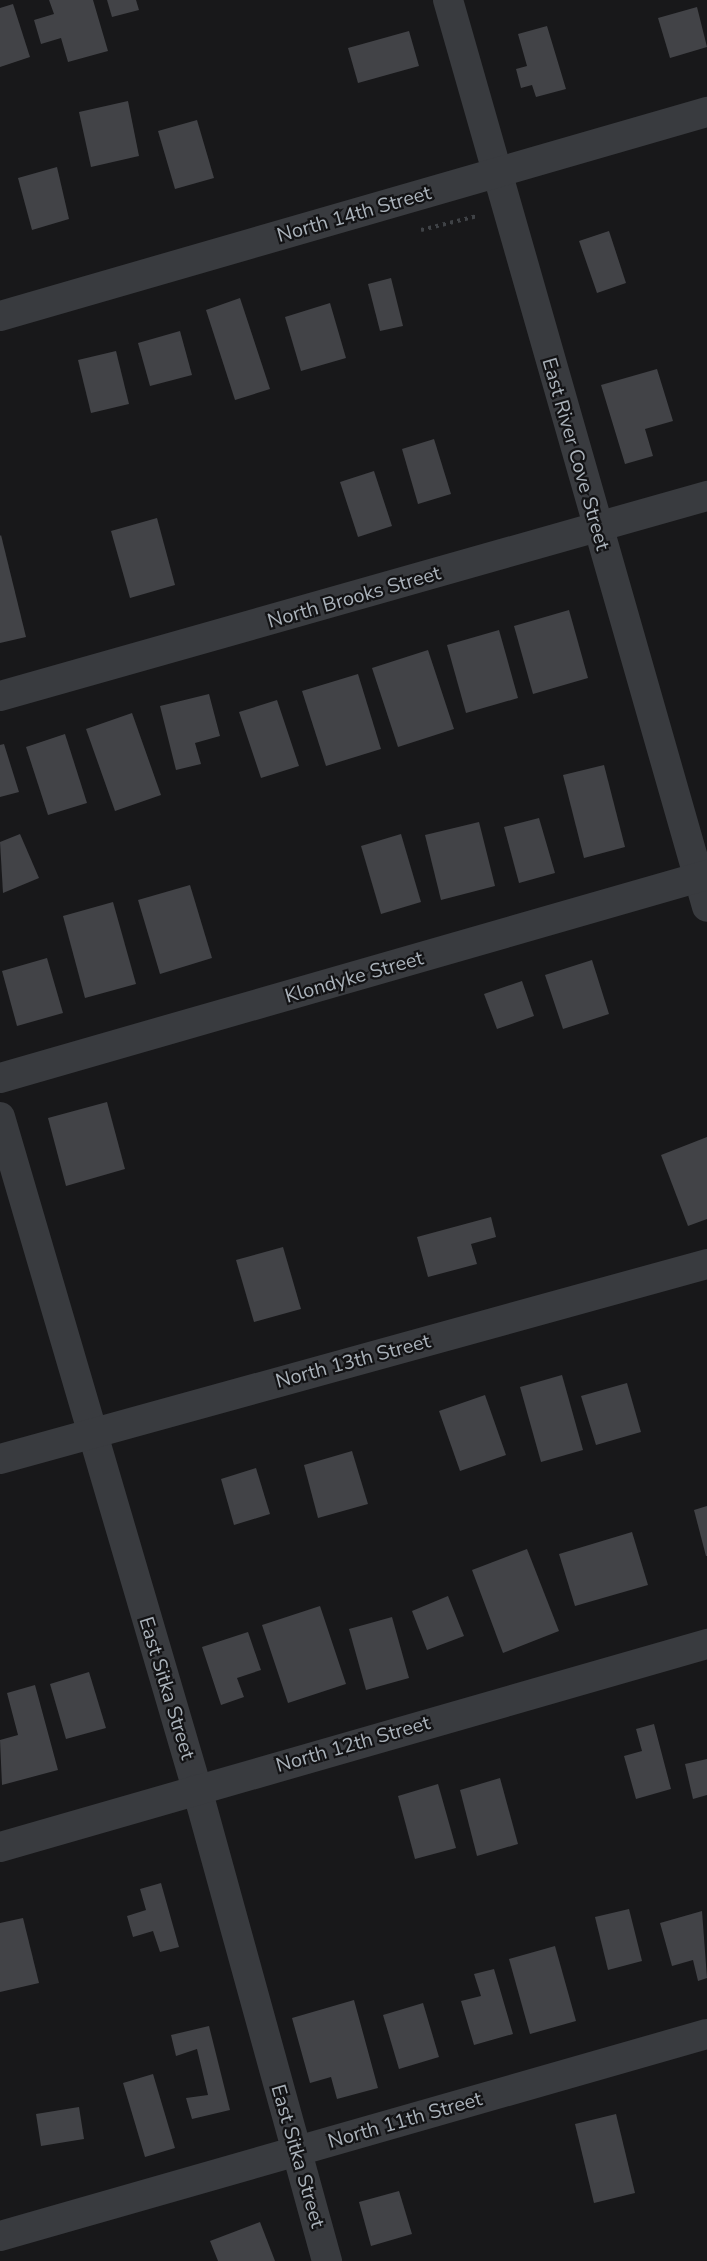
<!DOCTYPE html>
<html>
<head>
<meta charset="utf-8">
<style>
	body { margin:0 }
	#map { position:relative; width:707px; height:2261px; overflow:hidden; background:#18181a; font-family:"Nunito Sans",sans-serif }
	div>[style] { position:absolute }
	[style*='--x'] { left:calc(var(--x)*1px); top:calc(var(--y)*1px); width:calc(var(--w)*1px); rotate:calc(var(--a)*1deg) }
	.building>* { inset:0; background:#424347 }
	.path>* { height:4px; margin-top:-2px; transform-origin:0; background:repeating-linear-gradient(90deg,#3f4246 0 3px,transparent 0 7.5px) }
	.street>* { height:30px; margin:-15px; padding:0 15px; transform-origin:15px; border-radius:15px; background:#393b3f }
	span { translate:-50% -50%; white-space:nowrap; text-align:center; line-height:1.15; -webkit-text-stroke:4.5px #131315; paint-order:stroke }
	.street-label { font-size:20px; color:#aab2ba }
</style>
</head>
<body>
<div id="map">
	<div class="building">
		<div style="clip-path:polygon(49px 0,93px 0,108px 51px,68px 62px,61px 38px,41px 44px,34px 20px,54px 14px)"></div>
		<div style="clip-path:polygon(107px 0,136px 0,139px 10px,112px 17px)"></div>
		<div style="clip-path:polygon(13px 4px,30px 57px,0 67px,0 8px)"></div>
		<div style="clip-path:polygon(697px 7px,707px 47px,670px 58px,658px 18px)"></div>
		<div style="clip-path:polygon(547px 26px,566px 89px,536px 97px,532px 85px,521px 88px,516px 69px,527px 66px,518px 34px)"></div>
		<div style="clip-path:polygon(409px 31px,419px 66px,358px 83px,348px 48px)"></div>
		<div style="clip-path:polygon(128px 101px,139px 156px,91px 167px,79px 112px)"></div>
		<div style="clip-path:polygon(197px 120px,214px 178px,175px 189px,158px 131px)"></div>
		<div style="clip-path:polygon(57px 167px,69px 219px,32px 230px,18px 178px)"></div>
		<div style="clip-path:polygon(609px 231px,626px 283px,597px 293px,579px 241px)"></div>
		<div style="clip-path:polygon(391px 278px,403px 326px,380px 331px,368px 284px)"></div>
		<div style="clip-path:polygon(240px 298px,270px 389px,235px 400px,206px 310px)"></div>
		<div style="clip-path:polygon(330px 303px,346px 358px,301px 371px,285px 317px)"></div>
		<div style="clip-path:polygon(180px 331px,192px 375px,150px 386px,138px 343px)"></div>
		<div style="clip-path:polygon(116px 351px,129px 404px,91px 413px,78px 360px)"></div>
		<div style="clip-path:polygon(657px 369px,673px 421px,645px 429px,653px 456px,625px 464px,601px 385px)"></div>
		<div style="clip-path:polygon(434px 439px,451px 494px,418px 504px,402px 449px)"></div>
		<div style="clip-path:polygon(374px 471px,392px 526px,358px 537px,340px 482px)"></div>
		<div style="clip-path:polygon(157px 518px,175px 585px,130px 598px,111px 531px)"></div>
		<div style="clip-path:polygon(1px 535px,26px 637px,0 643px,0 536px)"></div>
		<div style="clip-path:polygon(569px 610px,588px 678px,533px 694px,514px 626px)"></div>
		<div style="clip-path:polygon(499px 630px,518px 698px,466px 713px,447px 645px)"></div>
		<div style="clip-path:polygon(428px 650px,454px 729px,398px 747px,372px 668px)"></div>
		<div style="clip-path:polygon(358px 674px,381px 749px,326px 766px,302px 691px)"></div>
		<div style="clip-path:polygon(209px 694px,220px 736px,195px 743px,201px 764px,176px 770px,160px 706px)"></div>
		<div style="clip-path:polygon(277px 700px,299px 766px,261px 778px,239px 712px)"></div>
		<div style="clip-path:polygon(132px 713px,161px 795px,115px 811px,86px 729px)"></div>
		<div style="clip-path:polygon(65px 734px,87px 803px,48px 815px,26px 747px)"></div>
		<div style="clip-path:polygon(4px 744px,19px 792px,0 797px,0 745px)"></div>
		<div style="clip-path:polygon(604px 765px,625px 847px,584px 858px,563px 775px)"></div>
		<div style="clip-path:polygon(539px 818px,555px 873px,519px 883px,504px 827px)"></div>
		<div style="clip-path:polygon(479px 822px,495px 886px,441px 900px,425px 835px)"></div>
		<div style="clip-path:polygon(20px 834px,39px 878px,3px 893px,0 842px)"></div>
		<div style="clip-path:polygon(401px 834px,421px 902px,381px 914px,361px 846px)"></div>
		<div style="clip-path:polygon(190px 885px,212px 958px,160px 974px,138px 900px)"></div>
		<div style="clip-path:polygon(113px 902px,136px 984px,85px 998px,63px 916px)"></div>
		<div style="clip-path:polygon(47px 958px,63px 1013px,17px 1026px,2px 971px)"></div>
		<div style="clip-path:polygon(592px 960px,609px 1014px,563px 1029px,545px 975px)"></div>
		<div style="clip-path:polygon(522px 981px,534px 1016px,497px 1029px,484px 994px)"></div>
		<div style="clip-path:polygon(107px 1102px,125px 1169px,66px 1186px,48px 1118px)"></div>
		<div style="clip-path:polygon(707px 1137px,707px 1219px,688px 1226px,661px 1155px)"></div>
		<div style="clip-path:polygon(491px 1217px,496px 1237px,471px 1244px,477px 1264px,428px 1277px,417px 1237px)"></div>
		<div style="clip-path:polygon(283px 1247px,301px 1309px,254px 1322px,236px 1260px)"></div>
		<div style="clip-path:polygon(562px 1375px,583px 1450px,541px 1462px,520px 1387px)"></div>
		<div style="clip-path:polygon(627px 1383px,641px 1432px,596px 1445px,581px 1396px)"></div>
		<div style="clip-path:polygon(485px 1395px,506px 1455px,460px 1471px,439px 1411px)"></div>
		<div style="clip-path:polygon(352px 1451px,368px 1504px,318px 1518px,304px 1465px)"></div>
		<div style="clip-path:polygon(256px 1468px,270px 1514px,234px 1525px,221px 1479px)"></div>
		<div style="clip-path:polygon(707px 1506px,707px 1556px,706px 1556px,694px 1510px)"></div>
		<div style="clip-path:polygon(632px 1532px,648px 1585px,575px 1606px,559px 1554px)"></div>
		<div style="clip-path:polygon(527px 1549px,559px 1631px,503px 1653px,472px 1570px)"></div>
		<div style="clip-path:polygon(448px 1596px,464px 1636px,427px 1650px,412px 1611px)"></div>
		<div style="clip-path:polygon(320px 1606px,346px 1684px,288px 1703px,262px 1625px)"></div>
		<div style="clip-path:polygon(392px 1617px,409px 1678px,366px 1690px,349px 1629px)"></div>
		<div style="clip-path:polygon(248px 1632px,261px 1670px,237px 1678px,244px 1697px,221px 1705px,202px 1647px)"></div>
		<div style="clip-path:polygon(89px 1672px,106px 1728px,66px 1739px,50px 1684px)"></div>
		<div style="clip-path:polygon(35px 1685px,58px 1770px,2px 1785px,0 1740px,18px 1735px,7px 1693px)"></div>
		<div style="clip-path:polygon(654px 1724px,671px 1789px,636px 1799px,624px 1756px,642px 1751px,636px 1729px)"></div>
		<div style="clip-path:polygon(707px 1759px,707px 1795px,693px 1799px,685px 1764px)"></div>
		<div style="clip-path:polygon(500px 1778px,518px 1844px,477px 1856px,460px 1790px)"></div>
		<div style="clip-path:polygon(438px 1784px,456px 1848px,415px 1859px,398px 1796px)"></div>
		<div style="clip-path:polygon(161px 1883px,179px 1947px,160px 1952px,153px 1931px,133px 1937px,127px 1916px,146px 1910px,140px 1889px)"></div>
		<div style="clip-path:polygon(629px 1909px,642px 1961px,608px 1970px,595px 1917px)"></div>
		<div style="clip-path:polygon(702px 1911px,707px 1978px,698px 1981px,693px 1960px,672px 1966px,660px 1923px)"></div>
		<div style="clip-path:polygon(23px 1918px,39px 1983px,0 1992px,0 1923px)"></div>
		<div style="clip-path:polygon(555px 1946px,576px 2021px,530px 2034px,509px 1959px)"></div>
		<div style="clip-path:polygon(494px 1969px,513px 2034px,474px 2045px,461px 2001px,481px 1996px,474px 1974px)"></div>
		<div style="clip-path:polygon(354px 2000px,378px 2088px,337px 2099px,331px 2077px,310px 2083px,292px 2018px)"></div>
		<div style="clip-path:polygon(423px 2003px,439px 2057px,399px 2069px,383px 2015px)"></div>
		<div style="clip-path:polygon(209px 2026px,230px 2110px,192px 2119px,186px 2098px,208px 2095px,197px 2049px,176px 2056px,171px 2035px)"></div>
		<div style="clip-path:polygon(153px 2074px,175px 2148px,145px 2157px,123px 2083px)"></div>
		<div style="clip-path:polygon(79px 2107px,84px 2139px,41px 2146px,36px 2114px)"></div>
		<div style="clip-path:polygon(616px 2114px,635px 2193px,594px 2203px,575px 2124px)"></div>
		<div style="clip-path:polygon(399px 2191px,412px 2234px,371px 2246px,359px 2202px)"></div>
		<div style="clip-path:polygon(260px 2222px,275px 2261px,218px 2261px,210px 2241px)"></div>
	</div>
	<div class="path">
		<div style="--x:421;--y:230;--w:58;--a:-14"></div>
	</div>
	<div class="street">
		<div style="--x:448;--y:0;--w:943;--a:74.06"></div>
		<div style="--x:0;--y:316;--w:736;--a:-16.1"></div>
		<div style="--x:0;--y:696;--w:735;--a:-15.8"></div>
		<div style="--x:0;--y:1078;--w:736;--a:-16.02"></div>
		<div style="--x:0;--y:1117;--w:700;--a:73.66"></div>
		<div style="--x:197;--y:1789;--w:490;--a:74.6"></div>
		<div style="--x:0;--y:1459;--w:733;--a:-15.42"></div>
		<div style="--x:0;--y:1847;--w:736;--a:-16.02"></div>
		<div style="--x:0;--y:2236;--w:735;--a:-15.95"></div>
	</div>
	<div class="street-label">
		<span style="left:354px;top:214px;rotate:-16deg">North 14th Street</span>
		<span style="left:576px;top:454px;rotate:74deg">East River Cove Street</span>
		<span style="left:354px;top:597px;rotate:-16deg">North Brooks Street</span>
		<span style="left:354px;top:977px;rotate:-16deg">Klondyke Street</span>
		<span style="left:353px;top:1361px;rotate:-15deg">North 13th Street</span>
		<span style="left:167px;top:1688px;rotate:73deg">East Sitka Street</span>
		<span style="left:353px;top:1744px;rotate:-16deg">North 12th Street</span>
		<span style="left:405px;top:2120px;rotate:-16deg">North 11th Street</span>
		<span style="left:298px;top:2156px;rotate:74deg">East Sitka Street</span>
	</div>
</div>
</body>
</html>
